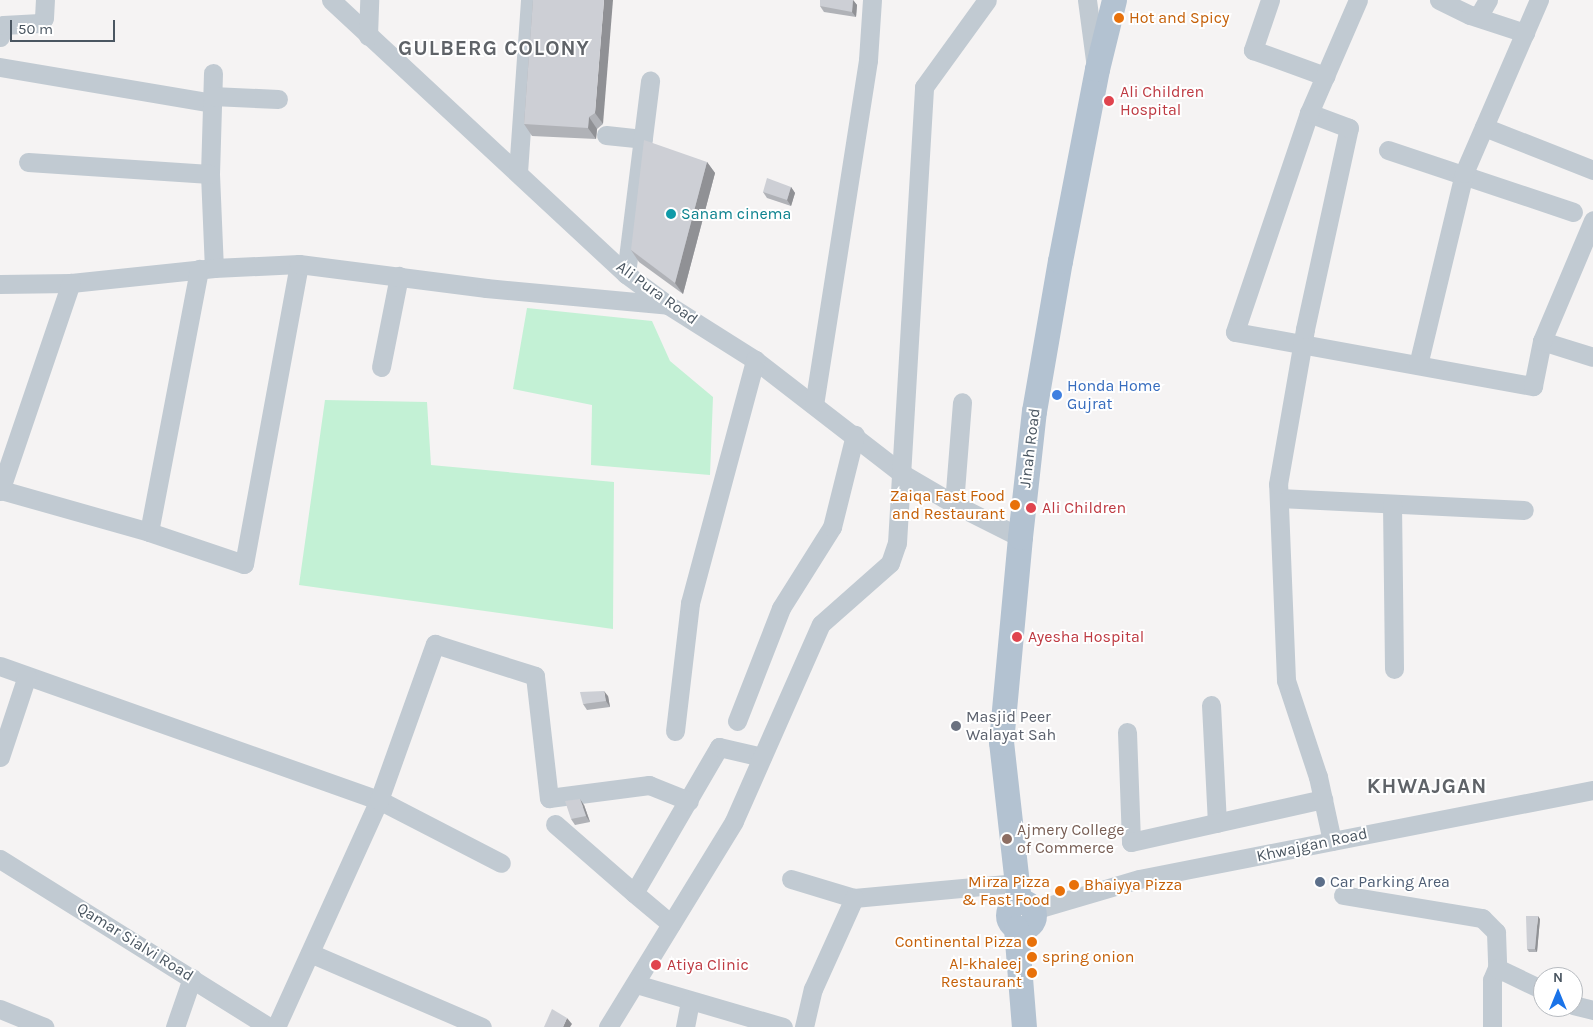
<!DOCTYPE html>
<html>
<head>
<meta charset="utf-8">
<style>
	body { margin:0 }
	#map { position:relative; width:1593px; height:1027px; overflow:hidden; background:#f5f3f3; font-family:Karla,sans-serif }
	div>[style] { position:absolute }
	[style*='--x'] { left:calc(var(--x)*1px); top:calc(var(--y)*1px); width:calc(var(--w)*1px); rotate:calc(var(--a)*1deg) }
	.green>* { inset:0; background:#c3f1d5 }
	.minor>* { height:19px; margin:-9.5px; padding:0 9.5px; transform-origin:9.5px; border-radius:9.5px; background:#c1cad2 }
	.major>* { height:25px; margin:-12.5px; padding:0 12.5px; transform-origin:12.5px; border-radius:12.5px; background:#b3c2d1 }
	.major>.ring { margin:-12.5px; padding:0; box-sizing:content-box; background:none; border:25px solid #b3c2d1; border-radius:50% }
	.wall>* { inset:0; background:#b0b2b7 }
	.shaded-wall>* { inset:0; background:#909195 }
	.building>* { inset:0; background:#cdcfd5 }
	.dots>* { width:14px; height:14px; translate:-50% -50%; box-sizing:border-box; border:2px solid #fff; border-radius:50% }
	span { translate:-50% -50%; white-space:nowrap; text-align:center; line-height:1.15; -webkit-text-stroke:4px #fff; paint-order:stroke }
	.food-label { font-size:16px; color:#c56008 }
	.left { translate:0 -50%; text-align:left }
	.right { translate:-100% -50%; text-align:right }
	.health-label { font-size:16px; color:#be3a42 }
	.culture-label { font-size:16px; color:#0d838f }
	.street-label { font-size:16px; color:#4a5661 }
	.shop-label { font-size:16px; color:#366cbe }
	.worship-label { font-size:16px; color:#5b616d }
	.education-label { font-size:16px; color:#785e54 }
	.service-label { font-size:16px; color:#4e5e75 }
	.district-label { font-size:21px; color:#5f6368; font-weight:700; letter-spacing:1px }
	.north { position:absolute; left:1533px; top:967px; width:50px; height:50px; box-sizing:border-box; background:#fff; border:1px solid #b7bbc0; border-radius:50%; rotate:0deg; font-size:14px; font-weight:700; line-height:20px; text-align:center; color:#4a5661 }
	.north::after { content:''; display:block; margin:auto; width:18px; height:22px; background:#1a73e8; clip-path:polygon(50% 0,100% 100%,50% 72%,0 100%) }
	.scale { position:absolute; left:10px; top:20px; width:105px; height:22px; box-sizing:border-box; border:2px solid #4a5661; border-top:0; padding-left:6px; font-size:15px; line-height:18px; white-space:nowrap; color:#4a5661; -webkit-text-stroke:4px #fff; paint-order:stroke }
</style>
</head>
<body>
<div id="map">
	<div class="green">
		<div style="clip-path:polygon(527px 308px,652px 321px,670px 361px,713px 397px,710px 475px,591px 465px,592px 405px,513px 389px)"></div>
		<div style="clip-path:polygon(325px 400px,427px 402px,431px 465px,614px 482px,613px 629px,299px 585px)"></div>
	</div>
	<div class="minor">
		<div style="--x:331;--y:0;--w:403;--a:42.9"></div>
		<div style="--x:626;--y:274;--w:52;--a:36.4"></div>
		<div style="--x:668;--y:305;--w:103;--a:32.3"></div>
		<div style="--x:755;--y:360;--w:185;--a:37.7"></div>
		<div style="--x:901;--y:473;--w:61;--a:30.3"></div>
		<div style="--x:954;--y:504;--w:74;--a:26.6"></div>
		<div style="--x:1087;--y:0;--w:61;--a:82.4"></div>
		<div style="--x:1270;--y:0;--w:53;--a:108.8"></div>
		<div style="--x:1253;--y:50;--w:77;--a:19.9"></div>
		<div style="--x:1439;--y:0;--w:34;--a:26"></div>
		<div style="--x:1470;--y:15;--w:58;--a:18.1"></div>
		<div style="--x:1478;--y:17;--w:20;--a:-60"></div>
		<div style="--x:368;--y:36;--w:36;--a:-88"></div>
		<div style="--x:0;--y:37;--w:12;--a:-76"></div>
		<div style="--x:3;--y:25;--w:37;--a:-3"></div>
		<div style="--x:40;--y:23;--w:6;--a:-51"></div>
		<div style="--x:44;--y:18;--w:18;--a:-87"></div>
		<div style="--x:0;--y:67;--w:215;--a:9.6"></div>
		<div style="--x:213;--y:73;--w:101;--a:91.7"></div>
		<div style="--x:210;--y:174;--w:94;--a:87.6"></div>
		<div style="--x:212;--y:96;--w:66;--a:2.6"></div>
		<div style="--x:1309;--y:113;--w:231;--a:108.7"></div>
		<div style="--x:1235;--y:332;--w:303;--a:10.3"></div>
		<div style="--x:1533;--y:386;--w:46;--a:-78.7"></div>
		<div style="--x:1542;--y:341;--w:53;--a:17.4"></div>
		<div style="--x:1484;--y:127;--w:117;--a:21.5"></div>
		<div style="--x:606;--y:135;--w:37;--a:6"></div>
		<div style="--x:1388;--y:150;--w:195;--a:18.5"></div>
		<div style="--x:28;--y:162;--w:182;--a:3.8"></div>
		<div style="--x:518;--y:172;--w:172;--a:-86"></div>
		<div style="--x:626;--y:274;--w:195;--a:-82.9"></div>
		<div style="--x:0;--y:284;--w:71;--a:-0.8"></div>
		<div style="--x:71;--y:283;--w:144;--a:-6"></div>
		<div style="--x:214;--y:268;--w:85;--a:-2.7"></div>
		<div style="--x:1542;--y:341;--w:131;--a:-67.1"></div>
		<div style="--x:1418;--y:365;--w:197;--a:-76.5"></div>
		<div style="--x:1464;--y:173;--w:189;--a:-66.6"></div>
		<div style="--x:381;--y:367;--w:93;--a:-78.8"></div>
		<div style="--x:814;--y:405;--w:349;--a:-81.1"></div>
		<div style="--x:868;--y:60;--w:60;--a:-86.2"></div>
		<div style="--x:1;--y:490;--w:154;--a:15.8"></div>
		<div style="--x:149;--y:532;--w:100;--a:18.6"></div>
		<div style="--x:244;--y:564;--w:305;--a:-79.6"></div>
		<div style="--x:299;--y:264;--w:189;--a:7.3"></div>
		<div style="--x:486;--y:288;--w:183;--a:5.3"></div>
		<div style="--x:0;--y:491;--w:220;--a:-71.2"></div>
		<div style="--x:1279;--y:498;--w:245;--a:2.8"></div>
		<div style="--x:954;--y:504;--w:102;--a:-85.5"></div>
		<div style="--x:1392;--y:504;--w:165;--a:89.3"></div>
		<div style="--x:149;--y:532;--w:268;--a:-79.2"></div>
		<div style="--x:0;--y:666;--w:402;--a:19.5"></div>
		<div style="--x:379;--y:800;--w:137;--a:27.3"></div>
		<div style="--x:1211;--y:705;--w:118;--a:87.1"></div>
		<div style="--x:737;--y:721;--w:121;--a:-68.7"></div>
		<div style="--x:781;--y:608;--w:96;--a:-57.8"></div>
		<div style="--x:832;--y:527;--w:95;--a:-76"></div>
		<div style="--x:675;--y:731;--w:129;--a:-83.3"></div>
		<div style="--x:690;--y:603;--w:252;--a:-75"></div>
		<div style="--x:1127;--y:732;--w:110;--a:87.9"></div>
		<div style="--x:1131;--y:842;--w:197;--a:-12.6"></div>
		<div style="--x:0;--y:757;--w:85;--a:-71.6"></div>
		<div style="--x:555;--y:824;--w:105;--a:41.1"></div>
		<div style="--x:1332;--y:841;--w:66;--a:-102.3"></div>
		<div style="--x:1318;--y:777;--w:102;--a:-108.3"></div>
		<div style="--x:1286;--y:680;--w:196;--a:-92.3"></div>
		<div style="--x:1278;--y:484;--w:157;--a:-80.1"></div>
		<div style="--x:1305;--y:329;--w:206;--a:-77.7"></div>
		<div style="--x:1349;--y:128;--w:43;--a:-159.4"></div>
		<div style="--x:1309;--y:113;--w:123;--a:-66.6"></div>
		<div style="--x:0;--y:859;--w:317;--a:32"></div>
		<div style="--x:791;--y:879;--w:66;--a:16.8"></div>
		<div style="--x:854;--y:898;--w:164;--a:-5.3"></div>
		<div style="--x:1343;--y:895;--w:141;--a:9.4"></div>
		<div style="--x:1482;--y:918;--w:20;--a:45"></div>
		<div style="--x:1496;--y:932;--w:36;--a:88"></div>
		<div style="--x:1497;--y:968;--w:13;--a:113"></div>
		<div style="--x:1492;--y:980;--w:47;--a:90"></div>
		<div style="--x:1034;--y:910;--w:109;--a:-16.4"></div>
		<div style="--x:1139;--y:879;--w:463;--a:-11.1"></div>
		<div style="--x:671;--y:924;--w:48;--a:-140"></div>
		<div style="--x:634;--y:893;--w:169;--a:-59.8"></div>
		<div style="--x:719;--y:747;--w:44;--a:13.1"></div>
		<div style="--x:310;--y:953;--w:187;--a:23.3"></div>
		<div style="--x:1497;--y:968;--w:51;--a:25.6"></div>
		<div style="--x:636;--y:984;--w:153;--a:16.3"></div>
		<div style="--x:1573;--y:1005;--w:21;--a:14"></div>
		<div style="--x:0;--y:1009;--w:48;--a:22.2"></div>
		<div style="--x:175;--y:1027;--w:52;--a:-70.9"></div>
		<div style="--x:276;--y:1027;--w:249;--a:-65.6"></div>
		<div style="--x:379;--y:800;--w:166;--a:-70.3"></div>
		<div style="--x:435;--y:644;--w:105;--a:17.7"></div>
		<div style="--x:535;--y:676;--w:123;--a:83.5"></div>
		<div style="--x:549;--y:798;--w:101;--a:-7.4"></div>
		<div style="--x:649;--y:785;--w:43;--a:21.8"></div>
		<div style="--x:608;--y:1027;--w:241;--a:-58.5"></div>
		<div style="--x:734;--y:821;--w:215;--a:-66.2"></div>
		<div style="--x:821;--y:624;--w:92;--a:-41.5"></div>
		<div style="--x:890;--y:563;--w:21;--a:-71"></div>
		<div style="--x:897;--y:543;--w:457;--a:-86.6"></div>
		<div style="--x:924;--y:87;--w:107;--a:-54.1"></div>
		<div style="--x:685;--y:1027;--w:26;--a:-79"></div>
		<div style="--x:804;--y:1027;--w:39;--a:-77"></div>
		<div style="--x:813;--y:989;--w:100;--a:-65.7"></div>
	</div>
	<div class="major">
		<div class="ring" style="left:1008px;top:902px;width:1px;height:1px"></div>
		<div style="--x:1019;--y:902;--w:161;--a:-96.4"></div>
		<div style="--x:1001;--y:742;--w:206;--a:-84.7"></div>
		<div style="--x:1020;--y:537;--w:127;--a:-83.7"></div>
		<div style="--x:1034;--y:411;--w:152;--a:-80.2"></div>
		<div style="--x:1060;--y:261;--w:196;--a:-79.1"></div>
		<div style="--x:1097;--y:69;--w:71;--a:-76.2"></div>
		<div style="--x:1016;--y:928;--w:99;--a:85.4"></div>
	</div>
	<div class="wall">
		<div style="clip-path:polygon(533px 0,603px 124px,597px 129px,596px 139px,532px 136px,524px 124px)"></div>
		<div style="clip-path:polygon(820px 0,853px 0,857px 5px,856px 17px,824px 12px,820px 6px)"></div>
		<div style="clip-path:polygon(707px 162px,715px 173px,683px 294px,639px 262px,631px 250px)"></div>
		<div style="clip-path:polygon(791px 187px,795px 193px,791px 206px,767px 198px,763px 192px)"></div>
		<div style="clip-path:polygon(608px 696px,610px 707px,587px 710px,583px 704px)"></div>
		<div style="clip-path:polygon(584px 805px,590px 822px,575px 825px,571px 819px)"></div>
		<div style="clip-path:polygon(1540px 919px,1537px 952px,1529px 952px,1527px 949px)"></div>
	</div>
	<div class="shaded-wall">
		<div style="clip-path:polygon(604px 0,613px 0,603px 124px,595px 113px)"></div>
		<div style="clip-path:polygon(853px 0,857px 5px,856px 17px,852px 12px)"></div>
		<div style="clip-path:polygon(589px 117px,597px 129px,596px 139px,588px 128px)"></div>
		<div style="clip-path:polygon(707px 162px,715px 173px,683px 294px,675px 283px)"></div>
		<div style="clip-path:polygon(791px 187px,795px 193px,791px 206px,787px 200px)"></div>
		<div style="clip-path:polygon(604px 691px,608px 696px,610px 707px,606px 701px)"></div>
		<div style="clip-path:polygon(580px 799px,584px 805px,590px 822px,586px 816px)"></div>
		<div style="clip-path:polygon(1538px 916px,1540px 919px,1537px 952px,1535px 949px)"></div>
		<div style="clip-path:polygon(567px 1018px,572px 1024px,570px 1027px,563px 1027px)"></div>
	</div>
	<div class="building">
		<div style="clip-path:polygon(533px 0,604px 0,595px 113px,589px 117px,588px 128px,524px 124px)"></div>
		<div style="clip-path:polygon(820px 0,853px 0,852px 12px,820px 6px)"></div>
		<div style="clip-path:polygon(644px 140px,707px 162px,675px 283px,631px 250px)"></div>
		<div style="clip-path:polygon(767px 178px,791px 187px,787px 200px,763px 192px)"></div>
		<div style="clip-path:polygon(604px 691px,606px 701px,583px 704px,580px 692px)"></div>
		<div style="clip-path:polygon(580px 799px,586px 816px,571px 819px,565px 801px)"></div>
		<div style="clip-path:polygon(1526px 916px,1538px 916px,1535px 949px,1527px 949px)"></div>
		<div style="clip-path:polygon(552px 1009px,567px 1018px,563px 1027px,544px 1027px)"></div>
	</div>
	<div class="dots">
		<div style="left:1119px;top:18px;background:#e8710a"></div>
		<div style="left:1109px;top:101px;background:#e0444e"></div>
		<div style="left:671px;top:214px;background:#0f9aa8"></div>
		<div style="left:1057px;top:395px;background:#3f7fe0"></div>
		<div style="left:1015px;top:505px;background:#e8710a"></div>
		<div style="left:1031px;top:508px;background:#e0444e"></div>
		<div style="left:1017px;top:637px;background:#e0444e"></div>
		<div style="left:956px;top:726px;background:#6b7280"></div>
		<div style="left:1007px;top:839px;background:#8d6e63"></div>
		<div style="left:1320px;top:882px;background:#5c6f8a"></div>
		<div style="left:1074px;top:885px;background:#e8710a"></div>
		<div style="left:1060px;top:891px;background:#e8710a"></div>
		<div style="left:1032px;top:942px;background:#e8710a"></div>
		<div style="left:1032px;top:957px;background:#e8710a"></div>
		<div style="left:656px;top:965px;background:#e0444e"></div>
		<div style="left:1032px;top:973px;background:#e8710a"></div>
	</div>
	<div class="food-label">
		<span class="left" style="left:1129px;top:18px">Hot and Spicy</span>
		<span class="right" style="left:1005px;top:505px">Zaiqa Fast Food<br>and Restaurant</span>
		<span class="right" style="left:1050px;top:891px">Mirza Pizza<br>&amp; Fast Food</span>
		<span class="left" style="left:1084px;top:885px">Bhaiyya Pizza</span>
		<span class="right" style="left:1022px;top:942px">Continental Pizza</span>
		<span class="left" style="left:1042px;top:957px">spring onion</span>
		<span class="right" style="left:1022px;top:973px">Al-khaleej<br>Restaurant</span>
	</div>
	<div class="health-label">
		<span class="left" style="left:1120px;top:101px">Ali Children<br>Hospital</span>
		<span class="left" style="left:1042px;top:508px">Ali Children</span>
		<span class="left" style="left:1028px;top:637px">Ayesha Hospital</span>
		<span class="left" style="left:667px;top:965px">Atiya Clinic</span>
	</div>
	<div class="culture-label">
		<span class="left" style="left:681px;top:214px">Sanam cinema</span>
	</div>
	<div class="street-label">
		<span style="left:657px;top:293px;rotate:36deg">Ali Pura Road</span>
		<span style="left:1030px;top:448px;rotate:-83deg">Jinah Road</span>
		<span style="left:1312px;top:845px;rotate:-12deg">Khwajgan Road</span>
		<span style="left:135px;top:942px;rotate:32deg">Qamar Sialvi Road</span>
	</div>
	<div class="shop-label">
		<span class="left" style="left:1067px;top:395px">Honda Home<br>Gujrat</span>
	</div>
	<div class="worship-label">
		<span class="left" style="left:966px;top:726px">Masjid Peer<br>Walayat Sah</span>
	</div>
	<div class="education-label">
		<span class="left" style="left:1017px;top:839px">Ajmery College<br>of Commerce</span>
	</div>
	<div class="service-label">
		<span class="left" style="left:1330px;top:882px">Car Parking Area</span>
	</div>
	<div class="district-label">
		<span style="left:494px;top:48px">GULBERG COLONY</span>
		<span style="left:1427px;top:786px">KHWAJGAN</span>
	</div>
	<div class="north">N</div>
	<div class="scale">50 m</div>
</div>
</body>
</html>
